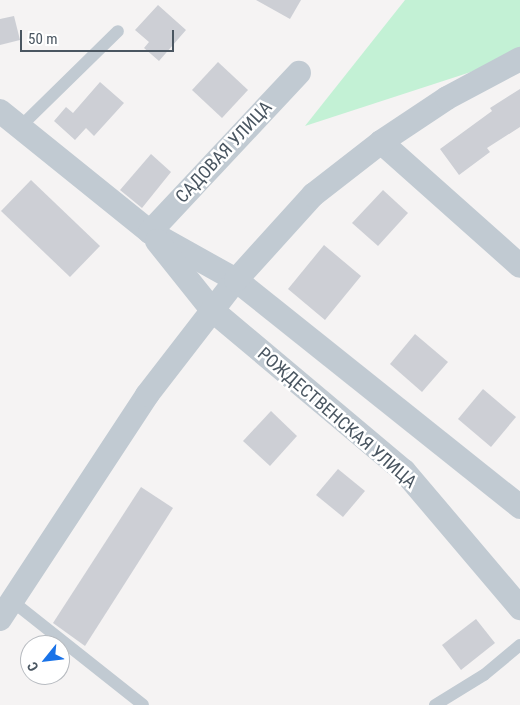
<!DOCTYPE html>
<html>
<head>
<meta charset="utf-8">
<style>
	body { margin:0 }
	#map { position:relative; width:520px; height:705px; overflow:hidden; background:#f5f3f3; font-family:"Roboto Condensed",sans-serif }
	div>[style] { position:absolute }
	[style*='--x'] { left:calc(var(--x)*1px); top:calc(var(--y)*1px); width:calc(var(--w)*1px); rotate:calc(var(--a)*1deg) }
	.green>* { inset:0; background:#c3f1d5 }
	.building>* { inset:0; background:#cdcfd5 }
	.lane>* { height:12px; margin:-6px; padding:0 6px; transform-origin:6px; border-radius:6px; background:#c1cad2 }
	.street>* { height:24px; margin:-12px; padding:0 12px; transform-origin:12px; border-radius:12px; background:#c1cad2 }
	span { translate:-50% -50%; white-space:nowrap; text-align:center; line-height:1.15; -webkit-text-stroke:5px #fff; paint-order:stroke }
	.street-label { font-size:18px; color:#4a5661 }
	.north { position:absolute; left:20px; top:635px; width:50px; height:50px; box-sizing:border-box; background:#fff; border:1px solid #b7bbc0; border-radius:50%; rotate:241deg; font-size:14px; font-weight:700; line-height:20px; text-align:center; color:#4a5661 }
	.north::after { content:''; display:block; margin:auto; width:18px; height:22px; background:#1a73e8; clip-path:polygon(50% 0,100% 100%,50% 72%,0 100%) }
	.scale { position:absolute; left:20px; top:30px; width:154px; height:22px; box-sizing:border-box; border:2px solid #4a5661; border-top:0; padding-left:6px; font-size:15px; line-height:18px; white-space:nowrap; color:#4a5661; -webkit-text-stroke:4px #fff; paint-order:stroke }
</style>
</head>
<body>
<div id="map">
	<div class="green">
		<div style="clip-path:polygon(405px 0,520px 0,520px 56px,305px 126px)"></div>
	</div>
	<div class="building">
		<div style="clip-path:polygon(256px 0,301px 0,290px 19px)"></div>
		<div style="clip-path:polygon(158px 5px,186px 30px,159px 61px,144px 48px,149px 42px,135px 30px)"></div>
		<div style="clip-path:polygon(14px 16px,20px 40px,0 45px,0 19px)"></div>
		<div style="clip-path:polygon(218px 62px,248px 90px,222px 118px,192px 90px)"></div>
		<div style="clip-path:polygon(100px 82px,124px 103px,94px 136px,86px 128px,75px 140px,54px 121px,66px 107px,73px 113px)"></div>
		<div style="clip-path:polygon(520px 89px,520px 127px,487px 148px,490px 152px,459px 175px,440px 149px,492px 111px,490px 108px)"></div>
		<div style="clip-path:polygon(151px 154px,171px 172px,142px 208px,120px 190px)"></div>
		<div style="clip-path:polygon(31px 180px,100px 246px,70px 277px,1px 211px)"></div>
		<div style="clip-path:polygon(383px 190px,408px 213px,378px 246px,352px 223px)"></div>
		<div style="clip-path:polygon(324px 245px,361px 276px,325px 320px,288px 289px)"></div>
		<div style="clip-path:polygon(415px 334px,448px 362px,422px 392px,390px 364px)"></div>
		<div style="clip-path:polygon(483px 389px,516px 417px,491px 447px,458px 419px)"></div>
		<div style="clip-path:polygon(271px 411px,297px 436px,270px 466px,243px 441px)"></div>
		<div style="clip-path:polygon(338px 469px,365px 491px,343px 517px,316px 495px)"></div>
		<div style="clip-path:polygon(141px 487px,173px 508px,85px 646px,53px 623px)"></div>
		<div style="clip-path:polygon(476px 619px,495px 643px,461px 670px,442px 645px)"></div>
	</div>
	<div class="lane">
		<div style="--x:20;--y:127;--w:137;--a:-44.4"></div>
		<div style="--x:12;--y:601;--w:167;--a:38.4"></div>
		<div style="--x:435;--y:705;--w:57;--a:-31.5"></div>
		<div style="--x:484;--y:675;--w:47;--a:-39.8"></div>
	</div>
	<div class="street">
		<div style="--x:0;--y:111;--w:193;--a:38.9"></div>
		<div style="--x:150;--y:232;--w:98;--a:29.2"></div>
		<div style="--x:236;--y:280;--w:364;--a:38.6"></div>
		<div style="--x:381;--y:142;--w:186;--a:41.7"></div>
		<div style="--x:150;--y:232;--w:218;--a:-46.9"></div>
		<div style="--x:157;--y:241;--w:88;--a:51.4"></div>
		<div style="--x:212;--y:310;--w:251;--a:40"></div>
		<div style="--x:404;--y:471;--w:180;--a:49.7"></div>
		<div style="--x:0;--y:619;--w:268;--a:-56.7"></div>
		<div style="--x:147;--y:395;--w:145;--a:-52.3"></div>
		<div style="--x:236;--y:280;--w:115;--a:-47.8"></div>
		<div style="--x:313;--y:195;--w:86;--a:-37.9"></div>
		<div style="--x:381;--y:142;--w:79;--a:-33.7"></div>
		<div style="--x:447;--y:98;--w:83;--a:-28.1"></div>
	</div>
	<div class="street-label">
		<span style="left:224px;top:152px;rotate:-47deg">САДОВАЯ УЛИЦА</span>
		<span style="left:337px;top:418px;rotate:41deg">РОЖДЕСТВЕНСКАЯ УЛИЦА</span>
	</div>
	<div class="north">С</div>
	<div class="scale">50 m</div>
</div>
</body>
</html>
